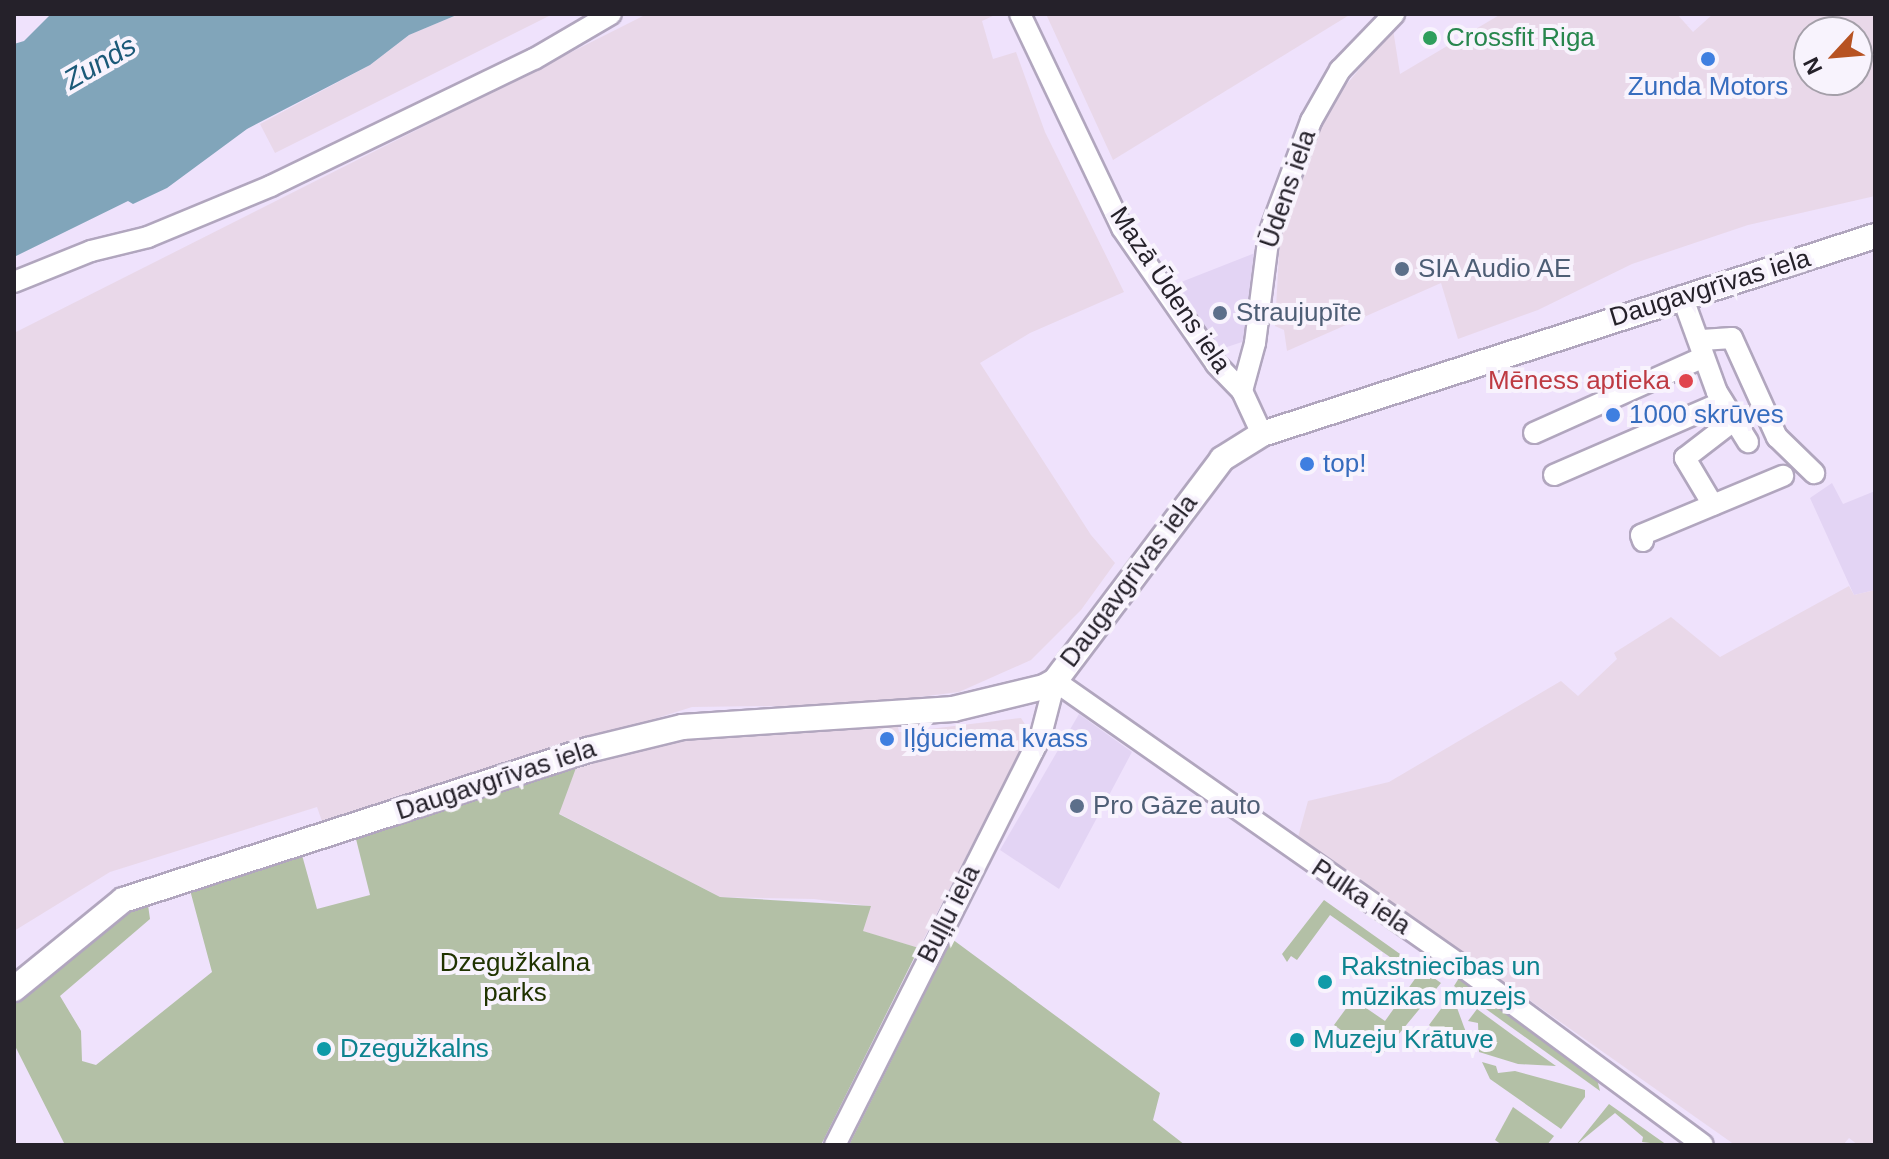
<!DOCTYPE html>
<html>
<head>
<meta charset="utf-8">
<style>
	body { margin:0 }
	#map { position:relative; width:1889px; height:1159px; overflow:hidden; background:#efe2fc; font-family:Arial,sans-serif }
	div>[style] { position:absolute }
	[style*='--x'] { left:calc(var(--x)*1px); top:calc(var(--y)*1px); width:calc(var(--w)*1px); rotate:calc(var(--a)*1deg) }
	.built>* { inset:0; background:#e3d4f4 }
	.industrial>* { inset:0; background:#e9d8e9 }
	.green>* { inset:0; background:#b3c0a6 }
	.water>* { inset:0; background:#81a5ba }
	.roads { filter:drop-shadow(2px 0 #b1a6be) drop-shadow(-2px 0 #b1a6be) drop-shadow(0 2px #b1a6be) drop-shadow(0 -2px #b1a6be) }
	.minor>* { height:20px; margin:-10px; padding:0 10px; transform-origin:10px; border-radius:10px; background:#fff }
	.major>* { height:24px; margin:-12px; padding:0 12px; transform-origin:12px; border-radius:12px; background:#fff }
	.dots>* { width:22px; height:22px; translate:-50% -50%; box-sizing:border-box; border:4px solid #f8f3fd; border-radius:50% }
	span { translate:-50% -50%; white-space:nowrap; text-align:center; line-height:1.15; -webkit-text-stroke:8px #f8f3fd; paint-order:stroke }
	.leisure-label { font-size:26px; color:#27864d }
	.left { translate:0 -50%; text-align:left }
	.shop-label { font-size:26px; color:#366cbe }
	.street-label { font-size:26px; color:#25212a }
	.service-label { font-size:26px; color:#4e5e75 }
	.health-label { font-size:26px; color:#be3a42 }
	.right { translate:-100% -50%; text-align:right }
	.park-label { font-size:26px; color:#203300 }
	.culture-label { font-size:26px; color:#0d838f }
	.water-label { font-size:28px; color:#1b5978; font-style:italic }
	.frame { position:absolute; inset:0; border:16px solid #25212a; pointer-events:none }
	.north { position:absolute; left:1793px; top:16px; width:80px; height:80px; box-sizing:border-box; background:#f8f3fd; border:2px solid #a49fa9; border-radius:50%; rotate:244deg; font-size:22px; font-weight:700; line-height:32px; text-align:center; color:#25212a }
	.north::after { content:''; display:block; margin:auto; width:28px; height:36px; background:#b75222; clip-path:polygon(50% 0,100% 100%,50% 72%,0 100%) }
</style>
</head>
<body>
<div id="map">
	<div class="built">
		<div style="clip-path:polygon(1255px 253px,1245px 341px,1218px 350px,1171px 286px)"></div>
		<div style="clip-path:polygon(1832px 483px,1843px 504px,1875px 491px,1875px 590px,1854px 595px,1810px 498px)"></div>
		<div style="clip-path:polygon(1079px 714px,1132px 752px,1059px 889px,1000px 850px)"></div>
	</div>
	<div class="industrial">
		<div style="clip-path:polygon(459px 14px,553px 14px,275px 153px,260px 124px,370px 65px,409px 35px)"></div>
		<div style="clip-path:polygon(647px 14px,997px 14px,982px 21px,993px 59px,1016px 52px,1045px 132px,1124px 292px,1030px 333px,980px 363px,1091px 535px,1115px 563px,1081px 610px,1031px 660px,959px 692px,856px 705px,692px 707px,323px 824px,317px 807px,110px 872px,14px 931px,14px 333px)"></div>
		<div style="clip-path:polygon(1046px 14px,1351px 14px,1113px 160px)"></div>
		<div style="clip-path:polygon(evenodd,1501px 14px,1677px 14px,1693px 32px,1713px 14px,1875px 14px,1875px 196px,1748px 225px,1632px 264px,1538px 310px,1458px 339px,1441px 283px,1287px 351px,1284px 330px,1275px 326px,1280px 236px,1322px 124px,1341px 91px,1393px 29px,1400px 74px,1501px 14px,1809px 32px,1857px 32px,1857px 80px,1809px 80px,1809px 32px)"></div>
		<div style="clip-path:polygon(1849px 586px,1854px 595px,1875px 590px,1875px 1145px,1858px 1145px,1849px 1138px,1843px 1145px,1735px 1145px,1298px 837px,1308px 801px,1389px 782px,1561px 681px,1578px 696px,1617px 659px,1614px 653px,1671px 617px,1720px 657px)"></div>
		<div style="clip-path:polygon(1021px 718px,1030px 732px,919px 948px,862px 931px,870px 906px,814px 899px,720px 897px,558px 813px,576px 768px,674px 738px,897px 722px,899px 732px,905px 732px)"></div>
	</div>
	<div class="green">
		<div style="clip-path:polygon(576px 768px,559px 814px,720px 897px,871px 906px,863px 931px,919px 948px,821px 1145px,65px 1145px,14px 1044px,14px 1005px,122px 914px,148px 905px,150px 919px,60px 996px,81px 1031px,82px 1061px,96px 1065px,212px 972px,190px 890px,302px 855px,317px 909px,370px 895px,356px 839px)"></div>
		<div style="clip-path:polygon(1324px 900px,1441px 983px,1384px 1052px,1379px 1049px,1375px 1055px,1334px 1025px,1353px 999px,1385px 1021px,1417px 976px,1330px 915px,1297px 960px,1291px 956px,1287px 962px,1282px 954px)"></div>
		<div style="clip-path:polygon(952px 939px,1160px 1093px,1153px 1120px,1185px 1145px,849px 1145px)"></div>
		<div style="clip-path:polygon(1459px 978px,1596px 1075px,1600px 1091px,1454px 986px)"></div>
		<div style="clip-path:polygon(1452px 994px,1464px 1027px,1474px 1051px,1451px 1045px,1429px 1025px)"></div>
		<div style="clip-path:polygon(1477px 1009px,1514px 1036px,1556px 1066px,1518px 1064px,1479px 1052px,1478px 1023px,1468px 1021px)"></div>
		<div style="clip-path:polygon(1482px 1062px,1496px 1066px,1498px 1073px,1515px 1071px,1585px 1090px,1585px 1097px,1561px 1129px,1490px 1079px)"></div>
		<div style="clip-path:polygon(1609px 1104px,1667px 1145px,1642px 1142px,1643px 1137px,1615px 1113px,1576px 1145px)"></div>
		<div style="clip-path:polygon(1513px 1107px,1554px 1136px,1547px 1145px,1502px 1145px,1495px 1140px)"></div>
	</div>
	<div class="water">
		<div style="clip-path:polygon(51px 14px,459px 14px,409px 35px,370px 65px,247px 129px,167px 188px,133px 204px,128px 201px,14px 257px,14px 44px,24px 41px)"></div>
	</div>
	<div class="roads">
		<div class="minor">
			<div style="--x:1020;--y:14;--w:237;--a:64.5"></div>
			<div style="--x:1122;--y:228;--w:165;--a:55.3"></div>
			<div style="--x:1216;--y:364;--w:37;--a:46"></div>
			<div style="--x:1242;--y:391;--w:47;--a:65.1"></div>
			<div style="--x:14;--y:282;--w:83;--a:-21.9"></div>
			<div style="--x:91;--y:251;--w:59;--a:-13.8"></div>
			<div style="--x:148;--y:237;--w:133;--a:-22.5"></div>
			<div style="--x:271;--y:186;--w:292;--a:-25.8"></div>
			<div style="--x:534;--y:59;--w:89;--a:-30.3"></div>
			<div style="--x:1682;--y:296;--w:102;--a:70"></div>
			<div style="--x:1717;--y:392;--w:59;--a:58.2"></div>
			<div style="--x:1702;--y:340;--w:30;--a:-4"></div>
			<div style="--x:1732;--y:338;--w:109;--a:65.6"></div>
			<div style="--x:1777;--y:437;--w:52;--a:44.2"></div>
			<div style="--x:1242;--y:391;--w:50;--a:-74.8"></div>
			<div style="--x:1255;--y:343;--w:110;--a:-82.7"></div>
			<div style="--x:1269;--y:234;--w:121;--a:-69.6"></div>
			<div style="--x:1311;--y:121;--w:59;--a:-60.4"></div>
			<div style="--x:1340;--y:70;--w:78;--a:-46"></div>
			<div style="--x:1534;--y:433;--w:184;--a:-24.1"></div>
			<div style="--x:1554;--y:475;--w:184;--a:-23.4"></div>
			<div style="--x:1713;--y:505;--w:55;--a:-120.8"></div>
			<div style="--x:1685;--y:458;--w:61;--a:-37.6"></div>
			<div style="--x:1643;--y:541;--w:6;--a:-108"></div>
			<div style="--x:1641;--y:535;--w:154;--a:-22.6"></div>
			<div style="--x:835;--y:1145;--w:459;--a:-63.3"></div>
			<div style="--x:1041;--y:735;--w:56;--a:-75.5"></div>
			<div style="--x:1055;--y:681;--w:495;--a:35"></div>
			<div style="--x:1460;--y:965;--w:302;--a:36.5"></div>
		</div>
		<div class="major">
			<div style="--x:14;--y:989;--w:141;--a:-39.2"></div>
			<div style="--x:123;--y:900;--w:489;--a:-17.9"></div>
			<div style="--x:588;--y:750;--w:97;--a:-13.7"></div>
			<div style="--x:682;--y:727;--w:272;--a:-3.8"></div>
			<div style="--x:953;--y:709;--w:94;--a:-13.6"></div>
			<div style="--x:1044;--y:687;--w:13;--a:-29"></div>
			<div style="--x:1055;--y:681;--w:278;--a:-53"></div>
			<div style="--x:1222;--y:459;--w:47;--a:-32"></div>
			<div style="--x:1262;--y:434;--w:644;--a:-17.9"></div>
		</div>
	</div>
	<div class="dots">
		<div style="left:1430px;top:38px;background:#2e9e5b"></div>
		<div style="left:1708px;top:59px;background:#3f7fe0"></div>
		<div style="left:1402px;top:269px;background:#5c6f8a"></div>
		<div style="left:1220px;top:313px;background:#5c6f8a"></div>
		<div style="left:1686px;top:381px;background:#e0444e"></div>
		<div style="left:1613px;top:415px;background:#3f7fe0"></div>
		<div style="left:1307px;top:464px;background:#3f7fe0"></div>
		<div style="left:887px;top:739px;background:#3f7fe0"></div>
		<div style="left:1077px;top:806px;background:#5c6f8a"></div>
		<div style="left:1325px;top:982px;background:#0f9aa8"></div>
		<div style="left:1297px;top:1040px;background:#0f9aa8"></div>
		<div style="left:324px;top:1049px;background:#0f9aa8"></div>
	</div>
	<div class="leisure-label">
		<span class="left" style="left:1446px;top:38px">Crossfit Riga</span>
	</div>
	<div class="shop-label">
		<span style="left:1708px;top:87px">Zunda Motors</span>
		<span class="left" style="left:1629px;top:415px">1000 skrūves</span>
		<span class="left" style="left:1323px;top:464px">top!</span>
		<span class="left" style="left:903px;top:739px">Iļģuciema kvass</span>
	</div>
	<div class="street-label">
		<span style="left:1288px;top:189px;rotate:-71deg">Ūdens iela</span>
		<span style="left:1710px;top:288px;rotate:-17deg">Daugavgrīvas iela</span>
		<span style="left:1170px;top:290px;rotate:56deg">Mazā Ūdens iela</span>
		<span style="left:1129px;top:581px;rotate:-53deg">Daugavgrīvas iela</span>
		<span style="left:496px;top:780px;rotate:-18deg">Daugavgrīvas iela</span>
		<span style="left:1361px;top:897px;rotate:34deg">Pulka iela</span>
		<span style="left:949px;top:914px;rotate:-63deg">Buļļu iela</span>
	</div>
	<div class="service-label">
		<span class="left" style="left:1418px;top:269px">SIA Audio AE</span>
		<span class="left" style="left:1236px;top:313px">Straujupīte</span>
		<span class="left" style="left:1093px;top:806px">Pro Gāze auto</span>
	</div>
	<div class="health-label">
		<span class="right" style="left:1670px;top:381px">Mēness aptieka</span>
	</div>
	<div class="park-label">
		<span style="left:515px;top:978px">Dzegužkalna<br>parks</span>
	</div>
	<div class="culture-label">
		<span class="left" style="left:1341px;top:982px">Rakstniecības un<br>mūzikas muzejs</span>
		<span class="left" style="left:1313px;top:1040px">Muzeju Krātuve</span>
		<span class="left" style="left:340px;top:1049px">Dzegužkalns</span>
	</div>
	<div class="water-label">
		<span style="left:100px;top:63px;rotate:-30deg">Zunds</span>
	</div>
	<div class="frame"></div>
	<div class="north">N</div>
</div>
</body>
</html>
